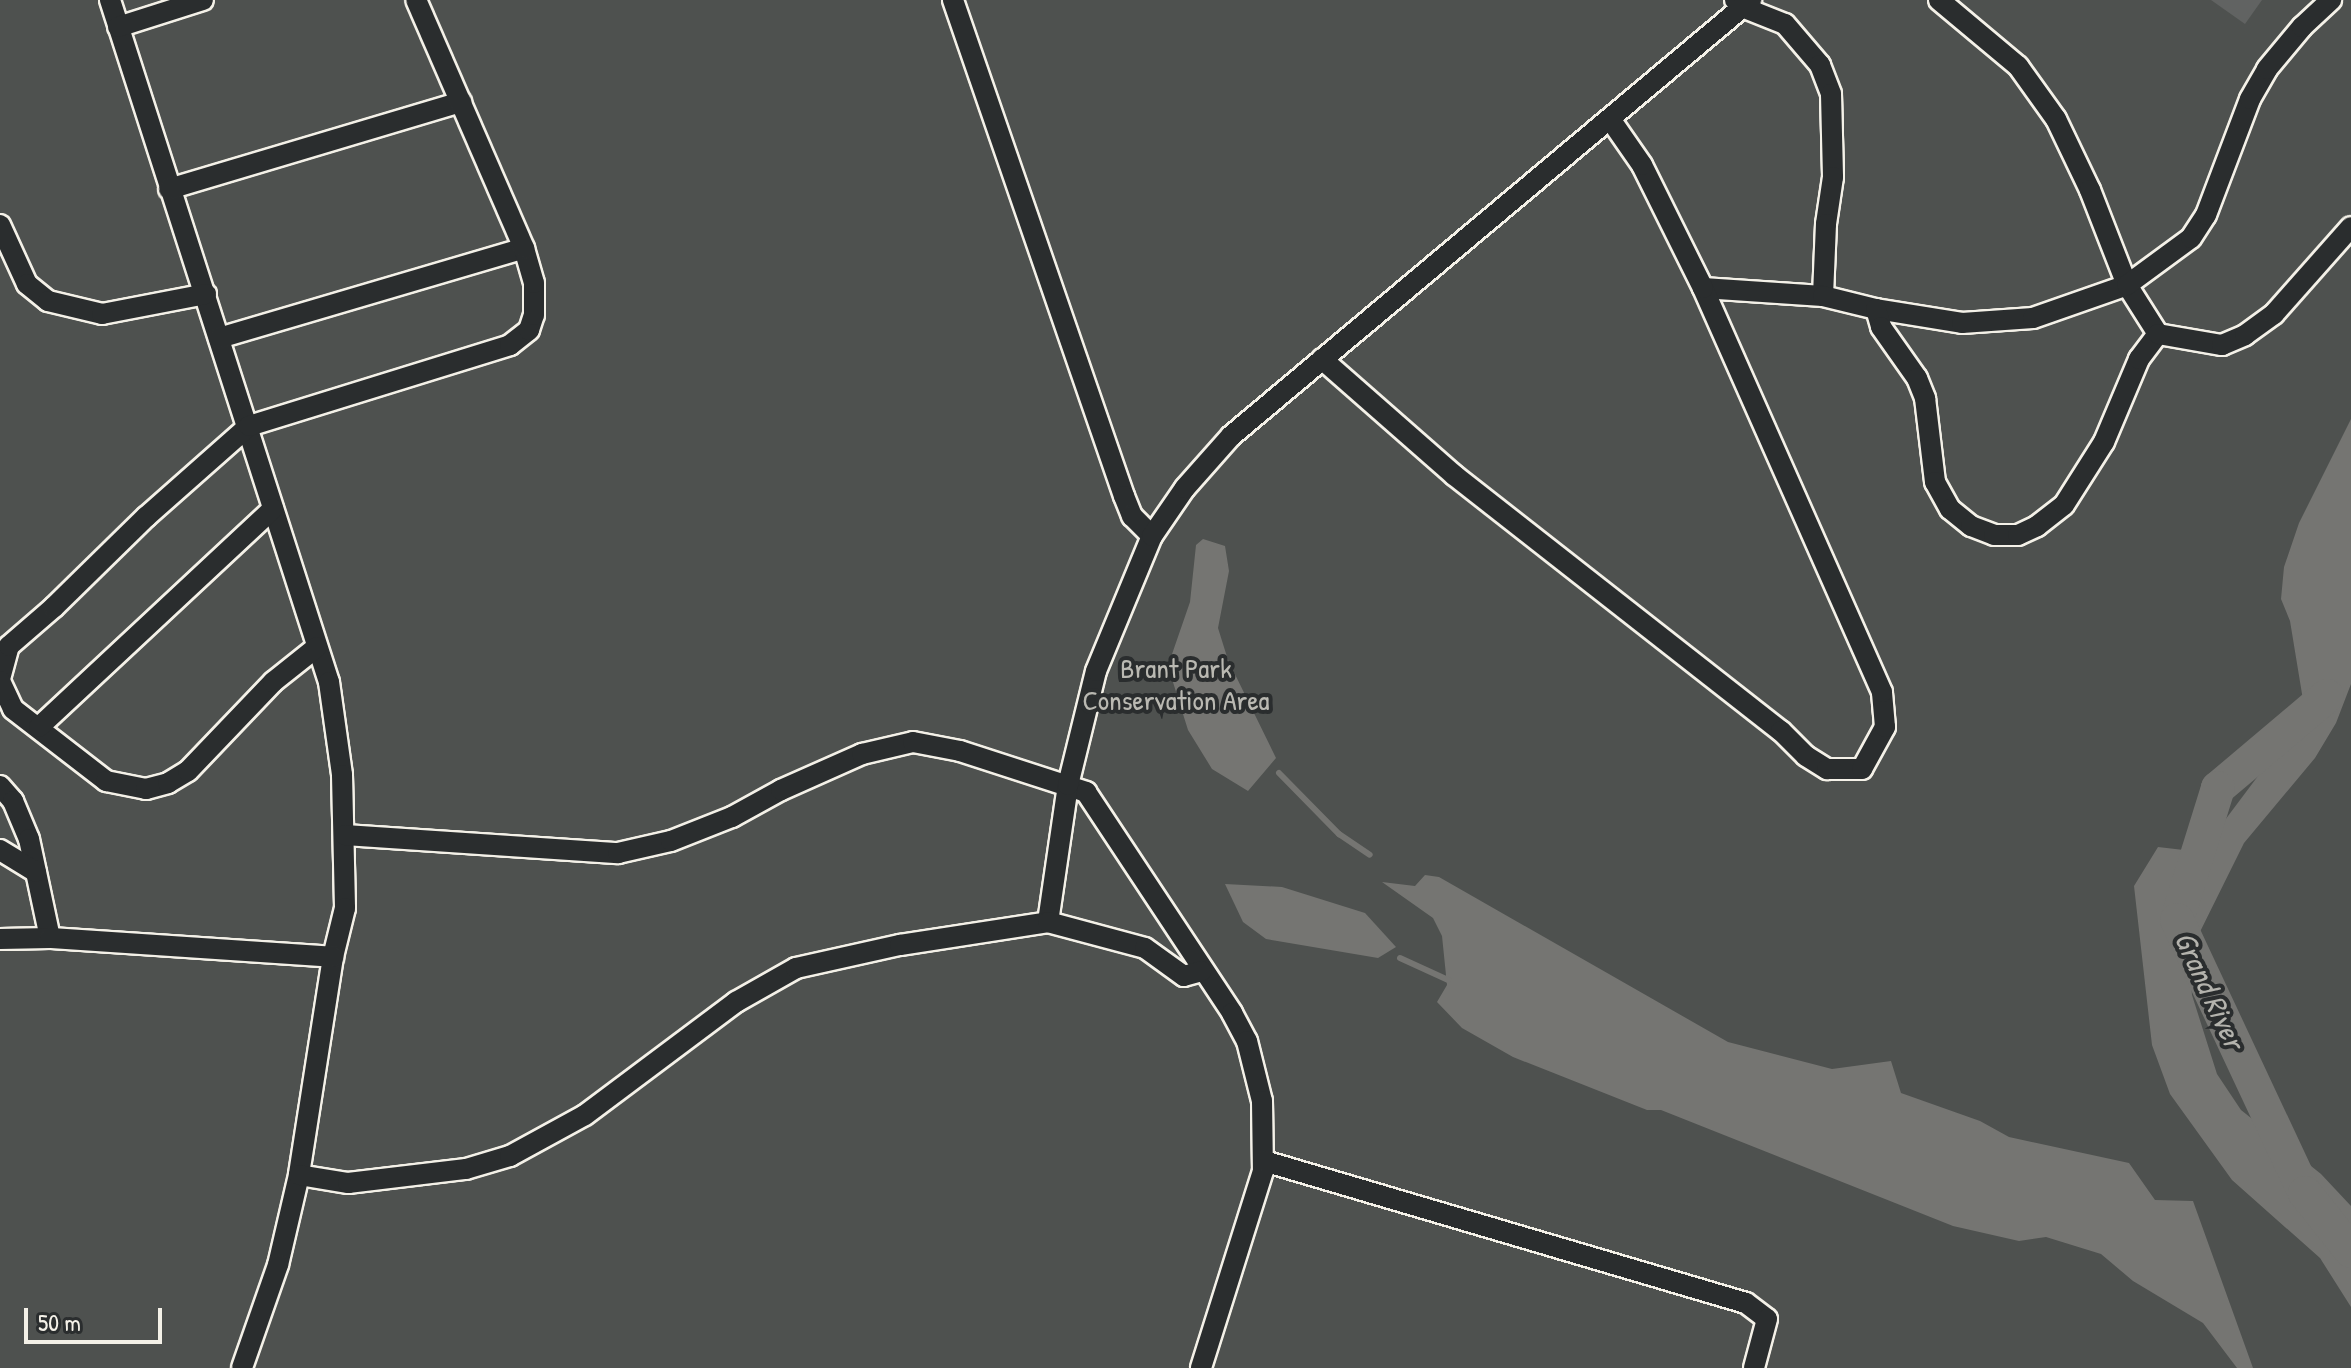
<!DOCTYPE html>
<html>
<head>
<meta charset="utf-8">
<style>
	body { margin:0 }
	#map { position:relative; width:2351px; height:1368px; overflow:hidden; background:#363939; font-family:"Patrick Hand",sans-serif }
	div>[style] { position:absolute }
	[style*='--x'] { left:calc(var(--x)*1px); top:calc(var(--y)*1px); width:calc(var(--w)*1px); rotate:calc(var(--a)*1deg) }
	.green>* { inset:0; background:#4e514f }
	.water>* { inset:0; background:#757572 }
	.stream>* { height:6px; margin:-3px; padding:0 3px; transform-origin:3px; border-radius:3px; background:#757572 }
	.river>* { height:34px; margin:-17px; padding:0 17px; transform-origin:17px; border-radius:17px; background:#757572 }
	.building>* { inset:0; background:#616362 }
	.roads { filter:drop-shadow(2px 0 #f4f1e8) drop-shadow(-2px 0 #f4f1e8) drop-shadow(0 2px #f4f1e8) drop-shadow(0 -2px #f4f1e8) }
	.minor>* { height:20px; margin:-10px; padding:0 10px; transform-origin:10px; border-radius:10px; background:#2a2d2e }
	span { translate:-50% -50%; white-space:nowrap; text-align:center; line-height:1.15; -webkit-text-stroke:8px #2a2d2e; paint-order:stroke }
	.park-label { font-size:28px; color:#bab9b2 }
	.water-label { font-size:30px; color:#b4b3ad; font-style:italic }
	.scale { position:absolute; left:24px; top:1308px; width:138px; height:36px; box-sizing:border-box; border:4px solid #f4f1e8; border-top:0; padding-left:10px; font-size:24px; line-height:28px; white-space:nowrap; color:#f4f1e8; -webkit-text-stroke:6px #2a2d2e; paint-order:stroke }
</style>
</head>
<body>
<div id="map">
	<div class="green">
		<div style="clip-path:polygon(0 0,2351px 0,2351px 1368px,0 1368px)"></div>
	</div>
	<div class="water">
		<div style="clip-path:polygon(2351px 419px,2351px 684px,2336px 723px,2315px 758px,2244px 843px,2189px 954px,2192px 995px,2217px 1074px,2241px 1110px,2321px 1174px,2351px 1206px,2351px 1307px,2320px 1258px,2232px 1180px,2170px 1094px,2152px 1045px,2134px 886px,2158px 847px,2201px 852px,2291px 732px,2303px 700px,2290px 621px,2281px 599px,2284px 567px,2299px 523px)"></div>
		<div style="clip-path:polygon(1203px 539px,1225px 546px,1229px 571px,1218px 628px,1228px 660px,1276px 758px,1248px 791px,1212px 769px,1188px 730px,1172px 679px,1171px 657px,1190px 602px,1196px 545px)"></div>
		<div style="clip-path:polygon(1425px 875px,1439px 877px,1728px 1042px,1832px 1069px,1891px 1061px,1901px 1093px,1980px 1121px,2009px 1137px,2129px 1163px,2155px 1200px,2193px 1201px,2253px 1368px,2237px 1368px,2203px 1323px,2133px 1281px,2101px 1254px,2046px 1237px,2019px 1241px,1953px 1226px,1661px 1110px,1647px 1110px,1513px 1057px,1462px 1028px,1437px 1002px,1447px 985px,1442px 936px,1433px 918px,1382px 882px,1415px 886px)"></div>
		<div style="clip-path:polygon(1225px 884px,1282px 887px,1365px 913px,1396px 947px,1378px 958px,1266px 939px,1243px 922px)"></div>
	</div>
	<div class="stream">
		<div style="--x:1279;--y:773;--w:86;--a:45.5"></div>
		<div style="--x:1339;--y:834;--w:37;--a:34"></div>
		<div style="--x:1400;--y:958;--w:53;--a:24.6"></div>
	</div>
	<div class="river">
		<div style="--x:2327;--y:696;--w:143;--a:139.8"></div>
		<div style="--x:2218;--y:788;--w:138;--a:107.3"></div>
		<div style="--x:2177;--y:920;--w:302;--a:64.9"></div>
		<div style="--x:2305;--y:1193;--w:74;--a:51.6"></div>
	</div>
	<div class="building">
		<div style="clip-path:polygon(2211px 0,2262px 0,2245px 24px)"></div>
	</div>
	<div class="roads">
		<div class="minor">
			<div style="--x:110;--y:0;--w:716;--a:72.2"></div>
			<div style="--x:329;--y:682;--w:94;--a:82"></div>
			<div style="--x:342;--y:775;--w:133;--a:88.7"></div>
			<div style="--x:345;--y:908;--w:50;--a:103.8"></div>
			<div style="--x:333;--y:957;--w:221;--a:98.9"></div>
			<div style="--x:299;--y:1175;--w:92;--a:103.1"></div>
			<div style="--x:278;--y:1265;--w:109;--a:109.3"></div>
			<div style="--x:953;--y:0;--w:525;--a:70.98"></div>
			<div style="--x:1124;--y:496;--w:22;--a:68"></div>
			<div style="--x:1132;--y:516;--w:28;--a:45"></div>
			<div style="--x:1735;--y:0;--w:10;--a:45"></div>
			<div style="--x:1742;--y:7;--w:46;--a:21.6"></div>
			<div style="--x:1785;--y:24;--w:54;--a:49.5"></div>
			<div style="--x:1820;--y:65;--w:31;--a:69"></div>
			<div style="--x:1831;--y:94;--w:83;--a:88.6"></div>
			<div style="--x:1833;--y:177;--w:48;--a:98.5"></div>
			<div style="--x:1826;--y:224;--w:72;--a:92.4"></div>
			<div style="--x:1939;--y:0;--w:103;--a:39.9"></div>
			<div style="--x:2018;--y:66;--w:65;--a:54.4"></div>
			<div style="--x:2056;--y:119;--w:79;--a:64.4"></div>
			<div style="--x:2090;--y:190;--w:102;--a:68.7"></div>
			<div style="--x:2127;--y:285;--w:58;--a:57.7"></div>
			<div style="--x:118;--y:27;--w:89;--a:-17.6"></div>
			<div style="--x:169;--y:189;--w:305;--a:-16.6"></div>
			<div style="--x:0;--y:225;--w:65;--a:65.4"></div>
			<div style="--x:27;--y:284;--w:27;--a:39"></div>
			<div style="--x:48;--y:301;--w:56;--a:13.5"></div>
			<div style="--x:102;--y:314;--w:106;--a:-10.9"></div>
			<div style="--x:1703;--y:288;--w:120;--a:3.8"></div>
			<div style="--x:1823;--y:296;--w:55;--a:13.8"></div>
			<div style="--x:1876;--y:309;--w:87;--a:9.2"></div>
			<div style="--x:1962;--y:323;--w:71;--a:-4"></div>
			<div style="--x:2033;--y:318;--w:100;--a:-19.3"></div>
			<div style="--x:2127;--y:285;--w:79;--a:-36.3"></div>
			<div style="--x:2191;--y:238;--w:27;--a:-57"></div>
			<div style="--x:2206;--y:215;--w:124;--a:-69.2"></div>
			<div style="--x:2250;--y:99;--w:34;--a:-60"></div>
			<div style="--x:2267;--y:69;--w:55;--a:-50.2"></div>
			<div style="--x:2302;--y:27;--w:40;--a:-43"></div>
			<div style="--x:1876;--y:309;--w:19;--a:74"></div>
			<div style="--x:1881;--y:327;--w:62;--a:54.8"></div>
			<div style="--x:1917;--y:378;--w:22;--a:68"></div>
			<div style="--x:1925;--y:398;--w:85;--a:83.2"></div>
			<div style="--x:1935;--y:482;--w:31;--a:61"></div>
			<div style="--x:1950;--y:509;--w:27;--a:39"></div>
			<div style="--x:1971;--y:526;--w:25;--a:21"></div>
			<div style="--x:1994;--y:535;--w:24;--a:0"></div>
			<div style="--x:2018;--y:535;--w:21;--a:-25"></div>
			<div style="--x:2037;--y:526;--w:34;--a:-38"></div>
			<div style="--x:2064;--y:505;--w:75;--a:-57.6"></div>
			<div style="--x:2104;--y:442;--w:90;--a:-67.1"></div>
			<div style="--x:2139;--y:359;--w:31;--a:-53"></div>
			<div style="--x:2158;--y:334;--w:65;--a:9.8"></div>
			<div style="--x:2222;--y:345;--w:25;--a:-23"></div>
			<div style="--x:2245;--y:335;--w:36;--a:-36"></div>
			<div style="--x:2274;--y:314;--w:116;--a:-48.5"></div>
			<div style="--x:219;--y:338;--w:318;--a:-16.4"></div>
			<div style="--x:1322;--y:359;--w:176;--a:41.3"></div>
			<div style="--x:1454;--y:475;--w:415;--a:38.1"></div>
			<div style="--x:1781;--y:731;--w:35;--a:45"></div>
			<div style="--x:1806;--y:756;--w:25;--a:32"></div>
			<div style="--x:1827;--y:769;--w:35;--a:0"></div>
			<div style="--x:1862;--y:769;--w:48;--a:-61.3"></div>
			<div style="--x:1885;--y:727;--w:35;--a:-95"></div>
			<div style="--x:1882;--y:692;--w:442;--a:-113.9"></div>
			<div style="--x:1703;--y:288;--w:137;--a:-116.4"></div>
			<div style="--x:1642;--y:165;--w:56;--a:-124.8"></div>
			<div style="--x:0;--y:679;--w:34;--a:-75"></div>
			<div style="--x:9;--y:646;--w:60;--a:-40.9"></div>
			<div style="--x:54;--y:607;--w:129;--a:-44.4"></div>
			<div style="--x:146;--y:517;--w:137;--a:-41.5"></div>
			<div style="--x:249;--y:426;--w:273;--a:-17.2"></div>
			<div style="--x:510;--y:345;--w:24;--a:-38"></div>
			<div style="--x:529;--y:330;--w:16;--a:-72"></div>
			<div style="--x:534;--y:315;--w:32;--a:-90"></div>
			<div style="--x:534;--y:283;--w:36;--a:-106"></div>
			<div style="--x:524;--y:248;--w:270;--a:-113.5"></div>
			<div style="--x:0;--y:681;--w:31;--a:65"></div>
			<div style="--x:13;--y:709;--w:118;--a:37.7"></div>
			<div style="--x:106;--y:781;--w:41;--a:11.3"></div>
			<div style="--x:146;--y:789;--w:23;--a:-15"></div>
			<div style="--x:168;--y:783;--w:23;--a:-31"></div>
			<div style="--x:188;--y:771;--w:123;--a:-46.3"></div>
			<div style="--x:273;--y:682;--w:56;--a:-38.5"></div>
			<div style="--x:39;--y:727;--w:320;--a:-43"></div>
			<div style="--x:0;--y:786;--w:20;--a:49"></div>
			<div style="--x:13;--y:801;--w:41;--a:67.2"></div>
			<div style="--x:29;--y:839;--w:101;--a:78"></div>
			<div style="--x:345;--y:835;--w:274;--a:3.8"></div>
			<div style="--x:618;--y:853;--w:54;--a:-12.8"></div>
			<div style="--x:671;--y:841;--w:66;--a:-21.5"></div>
			<div style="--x:732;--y:817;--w:56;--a:-28.9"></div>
			<div style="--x:781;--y:790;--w:89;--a:-24"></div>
			<div style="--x:862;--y:754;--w:52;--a:-13.2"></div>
			<div style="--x:913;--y:742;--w:48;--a:10.8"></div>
			<div style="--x:960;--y:751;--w:133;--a:18"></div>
			<div style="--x:1086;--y:792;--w:265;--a:56.5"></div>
			<div style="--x:1232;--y:1013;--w:32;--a:62"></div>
			<div style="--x:1247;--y:1041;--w:62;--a:76"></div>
			<div style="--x:1262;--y:1101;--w:70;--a:89.2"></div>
			<div style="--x:1263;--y:1171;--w:207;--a:107.5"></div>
			<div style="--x:0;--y:850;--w:42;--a:31.4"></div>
			<div style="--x:1048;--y:922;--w:138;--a:-81.7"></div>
			<div style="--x:1068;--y:785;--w:117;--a:-76.2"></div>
			<div style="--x:1096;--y:671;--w:146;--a:-67.5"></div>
			<div style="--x:1152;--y:536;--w:58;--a:-55.5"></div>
			<div style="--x:1185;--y:488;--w:69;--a:-48.5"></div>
			<div style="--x:1231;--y:436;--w:679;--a:-39.98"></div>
			<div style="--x:0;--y:939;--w:50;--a:-1.1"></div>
			<div style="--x:50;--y:938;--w:284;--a:3.8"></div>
			<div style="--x:1264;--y:1161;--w:502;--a:16.42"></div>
			<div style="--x:1746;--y:1303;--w:26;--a:37"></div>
			<div style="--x:1767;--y:1319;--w:51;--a:104.9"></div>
			<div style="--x:299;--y:1175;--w:50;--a:9.3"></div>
			<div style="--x:348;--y:1183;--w:119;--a:-6.8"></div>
			<div style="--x:466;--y:1169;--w:46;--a:-16.5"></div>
			<div style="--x:510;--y:1156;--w:85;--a:-28.7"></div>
			<div style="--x:585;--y:1115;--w:189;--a:-36.8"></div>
			<div style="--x:736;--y:1002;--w:69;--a:-29.5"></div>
			<div style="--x:796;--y:968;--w:107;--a:-12.5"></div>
			<div style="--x:900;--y:945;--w:150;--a:-8.8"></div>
			<div style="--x:1048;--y:922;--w:100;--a:15"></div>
			<div style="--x:1145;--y:948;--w:48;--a:35.7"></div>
			<div style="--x:1184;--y:976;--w:18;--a:-16"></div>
		</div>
	</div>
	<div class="park-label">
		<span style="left:1176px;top:684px">Brant Park<br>Conservation Area</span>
	</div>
	<div class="water-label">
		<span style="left:2210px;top:990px;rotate:65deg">Grand River</span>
	</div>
	<div class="scale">50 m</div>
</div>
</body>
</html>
